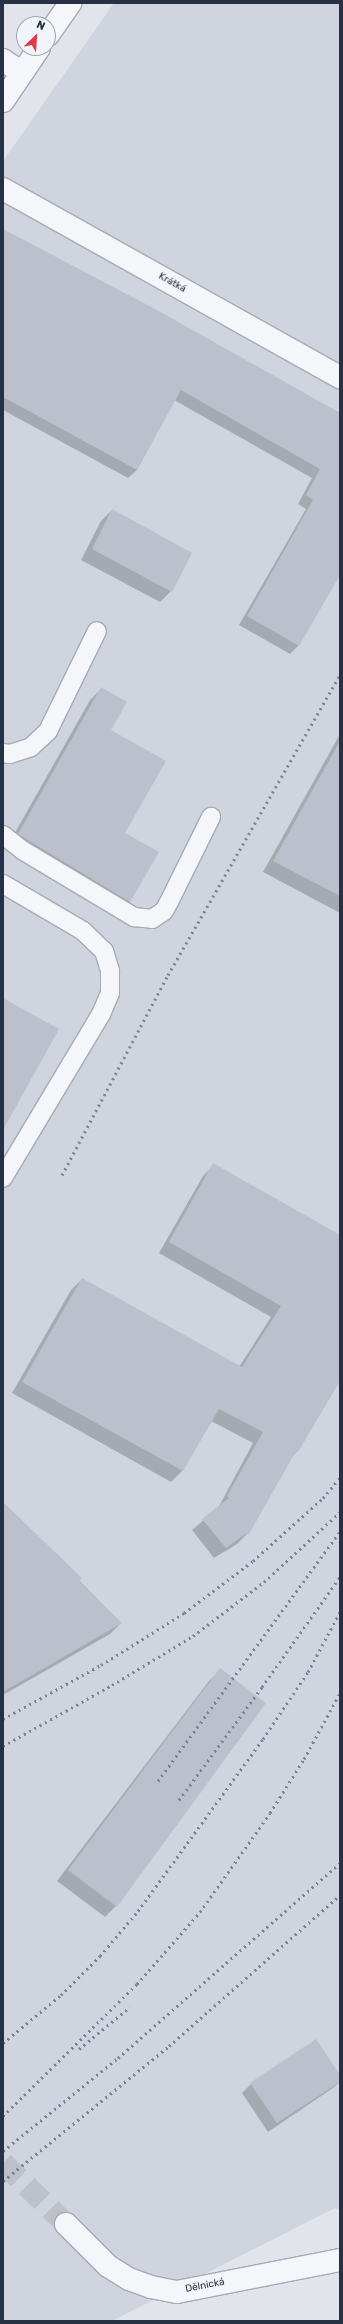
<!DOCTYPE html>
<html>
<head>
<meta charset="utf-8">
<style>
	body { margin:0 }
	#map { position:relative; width:343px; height:2324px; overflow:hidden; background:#e1e5eb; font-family:Rubik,sans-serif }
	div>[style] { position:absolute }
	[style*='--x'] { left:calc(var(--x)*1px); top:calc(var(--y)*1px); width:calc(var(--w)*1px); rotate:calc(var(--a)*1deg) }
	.built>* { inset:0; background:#cfd4de }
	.shadow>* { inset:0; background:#0003 }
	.building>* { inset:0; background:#bbc0cc }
	.street-tunnel>* { height:22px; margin-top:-11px; transform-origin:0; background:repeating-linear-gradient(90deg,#bcc1ca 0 22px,transparent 0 33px) }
	.roads { filter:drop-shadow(1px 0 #a5abb6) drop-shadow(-1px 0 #a5abb6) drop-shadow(0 1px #a5abb6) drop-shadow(0 -1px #a5abb6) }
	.lane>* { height:18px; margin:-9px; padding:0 9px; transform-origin:9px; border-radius:9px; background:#f4f6f9 }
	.street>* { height:22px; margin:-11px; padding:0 11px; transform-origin:11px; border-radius:11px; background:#f4f6f9 }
	.rail>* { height:3px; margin-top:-1.5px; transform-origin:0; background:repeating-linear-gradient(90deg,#788397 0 2px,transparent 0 6px) }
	span { translate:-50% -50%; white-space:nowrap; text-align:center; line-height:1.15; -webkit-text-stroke:3.5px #f1f4f8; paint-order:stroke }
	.street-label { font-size:10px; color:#273145 }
	.frame { position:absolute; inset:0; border:4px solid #273145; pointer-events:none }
	.north { position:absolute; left:16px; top:16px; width:40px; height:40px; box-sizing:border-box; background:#f1f4f8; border:1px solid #a0a6b0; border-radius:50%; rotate:25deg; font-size:11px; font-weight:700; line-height:16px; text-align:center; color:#273145 }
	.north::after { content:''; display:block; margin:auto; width:14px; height:18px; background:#de384c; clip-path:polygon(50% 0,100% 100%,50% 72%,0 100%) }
</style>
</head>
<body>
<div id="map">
	<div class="built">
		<div style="clip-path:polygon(114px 3px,340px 3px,340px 2210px,335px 2208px,112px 2321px,3px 2321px,3px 161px)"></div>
	</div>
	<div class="shadow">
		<div style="clip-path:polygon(3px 230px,340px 413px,340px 573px,298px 646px,290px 654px,239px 625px,306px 509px,298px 504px,312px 478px,174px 400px,137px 470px,128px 478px,3px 410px)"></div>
		<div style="clip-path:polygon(112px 510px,171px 591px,160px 602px,81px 560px,101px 521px)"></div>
		<div style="clip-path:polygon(101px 689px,124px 833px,158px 852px,129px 902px,118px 913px,8px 845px,90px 700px)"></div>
		<div style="clip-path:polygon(340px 734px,340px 913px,263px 872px)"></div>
		<div style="clip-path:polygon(214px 1165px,340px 1236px,340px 1379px,297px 1451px,292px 1457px,248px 1533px,237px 1544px,214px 1558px,192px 1530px,218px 1508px,253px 1443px,211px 1421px,182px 1471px,171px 1482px,12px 1393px,71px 1290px,82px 1279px,239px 1367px,271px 1317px,159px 1253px,203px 1176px)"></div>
		<div style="clip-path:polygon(3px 1503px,121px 1623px,110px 1634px,3px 1695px)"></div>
		<div style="clip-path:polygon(220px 1670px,116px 1906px,105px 1917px,57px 1881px,209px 1681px)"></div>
		<div style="clip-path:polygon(340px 2076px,340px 2082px,333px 2088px,268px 2132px,242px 2093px,251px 2084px)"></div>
	</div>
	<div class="building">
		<div style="clip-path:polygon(3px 229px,157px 310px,340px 413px,340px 575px,299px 646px,247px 616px,313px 500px,306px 495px,320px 469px,181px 390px,137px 470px,3px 397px)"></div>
		<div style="clip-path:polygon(112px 509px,192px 553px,172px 592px,92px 549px)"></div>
		<div style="clip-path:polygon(101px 687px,127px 702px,111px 730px,166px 761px,125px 833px,159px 852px,130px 902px,18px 834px)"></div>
		<div style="clip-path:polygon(340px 741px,340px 896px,273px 861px)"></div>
		<div style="clip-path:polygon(3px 998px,59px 1029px,3px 1130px)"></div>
		<div style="clip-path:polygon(213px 1163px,340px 1235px,340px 1381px,298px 1452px,296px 1451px,249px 1534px,245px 1534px,226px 1548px,202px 1519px,229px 1498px,227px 1496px,263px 1432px,219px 1409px,183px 1471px,22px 1382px,82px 1278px,242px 1367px,281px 1306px,169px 1242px)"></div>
		<div style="clip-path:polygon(3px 1502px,82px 1578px,79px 1581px,122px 1623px,3px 1692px)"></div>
		<div style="clip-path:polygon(220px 1668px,266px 1703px,117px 1907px,68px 1870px)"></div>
		<div style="clip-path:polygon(316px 2039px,340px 2075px,340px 2082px,277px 2123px,250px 2083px)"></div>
	</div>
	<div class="street-tunnel">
		<div style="--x:3;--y:2163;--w:88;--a:44.1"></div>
	</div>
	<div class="roads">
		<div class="lane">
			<div style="--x:3;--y:753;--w:7;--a:8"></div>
			<div style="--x:10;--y:754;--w:22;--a:-18"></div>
			<div style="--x:31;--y:747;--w:23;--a:-43"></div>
			<div style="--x:48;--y:731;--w:111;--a:-63.9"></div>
			<div style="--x:3;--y:835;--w:24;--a:38"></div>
			<div style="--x:22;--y:850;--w:131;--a:30.9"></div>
			<div style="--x:134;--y:917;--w:18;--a:6"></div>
			<div style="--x:152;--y:919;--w:14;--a:-34"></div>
			<div style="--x:164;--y:911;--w:10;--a:-61"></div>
			<div style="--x:169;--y:902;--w:95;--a:-63.7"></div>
			<div style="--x:3;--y:884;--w:93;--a:30.4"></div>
			<div style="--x:83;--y:931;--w:29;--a:44"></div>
			<div style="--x:104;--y:951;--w:21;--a:73"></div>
			<div style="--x:110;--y:971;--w:22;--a:90"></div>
			<div style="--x:110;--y:993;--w:23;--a:113"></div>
			<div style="--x:101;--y:1014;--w:191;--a:120.9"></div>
		</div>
		<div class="street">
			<div style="--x:48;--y:35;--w:39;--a:-55"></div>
			<div style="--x:3;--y:60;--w:23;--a:34"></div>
			<div style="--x:3;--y:101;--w:64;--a:-55.8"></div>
			<div style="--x:3;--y:189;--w:386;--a:29.2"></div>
			<div style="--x:66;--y:2224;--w:59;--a:45"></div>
			<div style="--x:108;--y:2266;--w:25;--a:32"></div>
			<div style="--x:129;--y:2279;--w:23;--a:20"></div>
			<div style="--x:151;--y:2287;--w:26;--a:11"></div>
			<div style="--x:177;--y:2292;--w:166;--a:-11.1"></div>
		</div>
	</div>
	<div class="rail">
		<div style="--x:62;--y:1175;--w:226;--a:-62.1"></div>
		<div style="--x:168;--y:975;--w:346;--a:-60.2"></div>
		<div style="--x:3;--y:1719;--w:112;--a:-28.9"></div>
		<div style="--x:101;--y:1665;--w:98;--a:-32.1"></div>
		<div style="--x:184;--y:1613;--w:86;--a:-37"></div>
		<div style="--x:253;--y:1561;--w:94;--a:-42"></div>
		<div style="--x:323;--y:1498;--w:26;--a:-50"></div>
		<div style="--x:3;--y:1746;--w:125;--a:-29.2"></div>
		<div style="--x:112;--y:1685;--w:95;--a:-31.2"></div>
		<div style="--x:193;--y:1636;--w:89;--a:-37.3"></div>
		<div style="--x:264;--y:1582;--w:103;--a:-42.6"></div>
		<div style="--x:158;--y:1781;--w:309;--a:-53.9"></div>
		<div style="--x:179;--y:1800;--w:140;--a:-53.7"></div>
		<div style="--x:262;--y:1687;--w:135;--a:-54.7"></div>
		<div style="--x:3;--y:2043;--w:75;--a:-39.6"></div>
		<div style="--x:61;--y:1995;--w:55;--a:-45"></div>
		<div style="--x:100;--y:1956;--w:59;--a:-49.8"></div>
		<div style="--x:138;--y:1911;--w:213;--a:-54"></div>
		<div style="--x:263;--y:1739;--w:81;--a:-56.1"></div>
		<div style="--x:308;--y:1672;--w:68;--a:-61.9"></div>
		<div style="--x:79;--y:2049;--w:66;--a:-39.5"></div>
		<div style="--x:3;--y:2116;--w:188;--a:-44.6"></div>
		<div style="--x:137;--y:1984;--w:96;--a:-48.8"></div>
		<div style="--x:200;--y:1912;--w:121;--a:-54.7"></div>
		<div style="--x:270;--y:1813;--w:64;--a:-57.8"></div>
		<div style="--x:304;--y:1759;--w:75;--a:-61.4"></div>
		<div style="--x:3;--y:2151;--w:148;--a:-39"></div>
		<div style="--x:118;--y:2058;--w:295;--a:-41.3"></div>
		<div style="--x:3;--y:2181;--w:214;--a:-39.1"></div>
		<div style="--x:169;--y:2046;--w:228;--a:-41.4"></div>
	</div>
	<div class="street-label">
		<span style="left:172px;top:283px;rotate:29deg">Krátká</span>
		<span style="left:205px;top:2286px;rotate:-11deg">Dělnická</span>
	</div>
	<div class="frame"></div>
	<div class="north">N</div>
</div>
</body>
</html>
